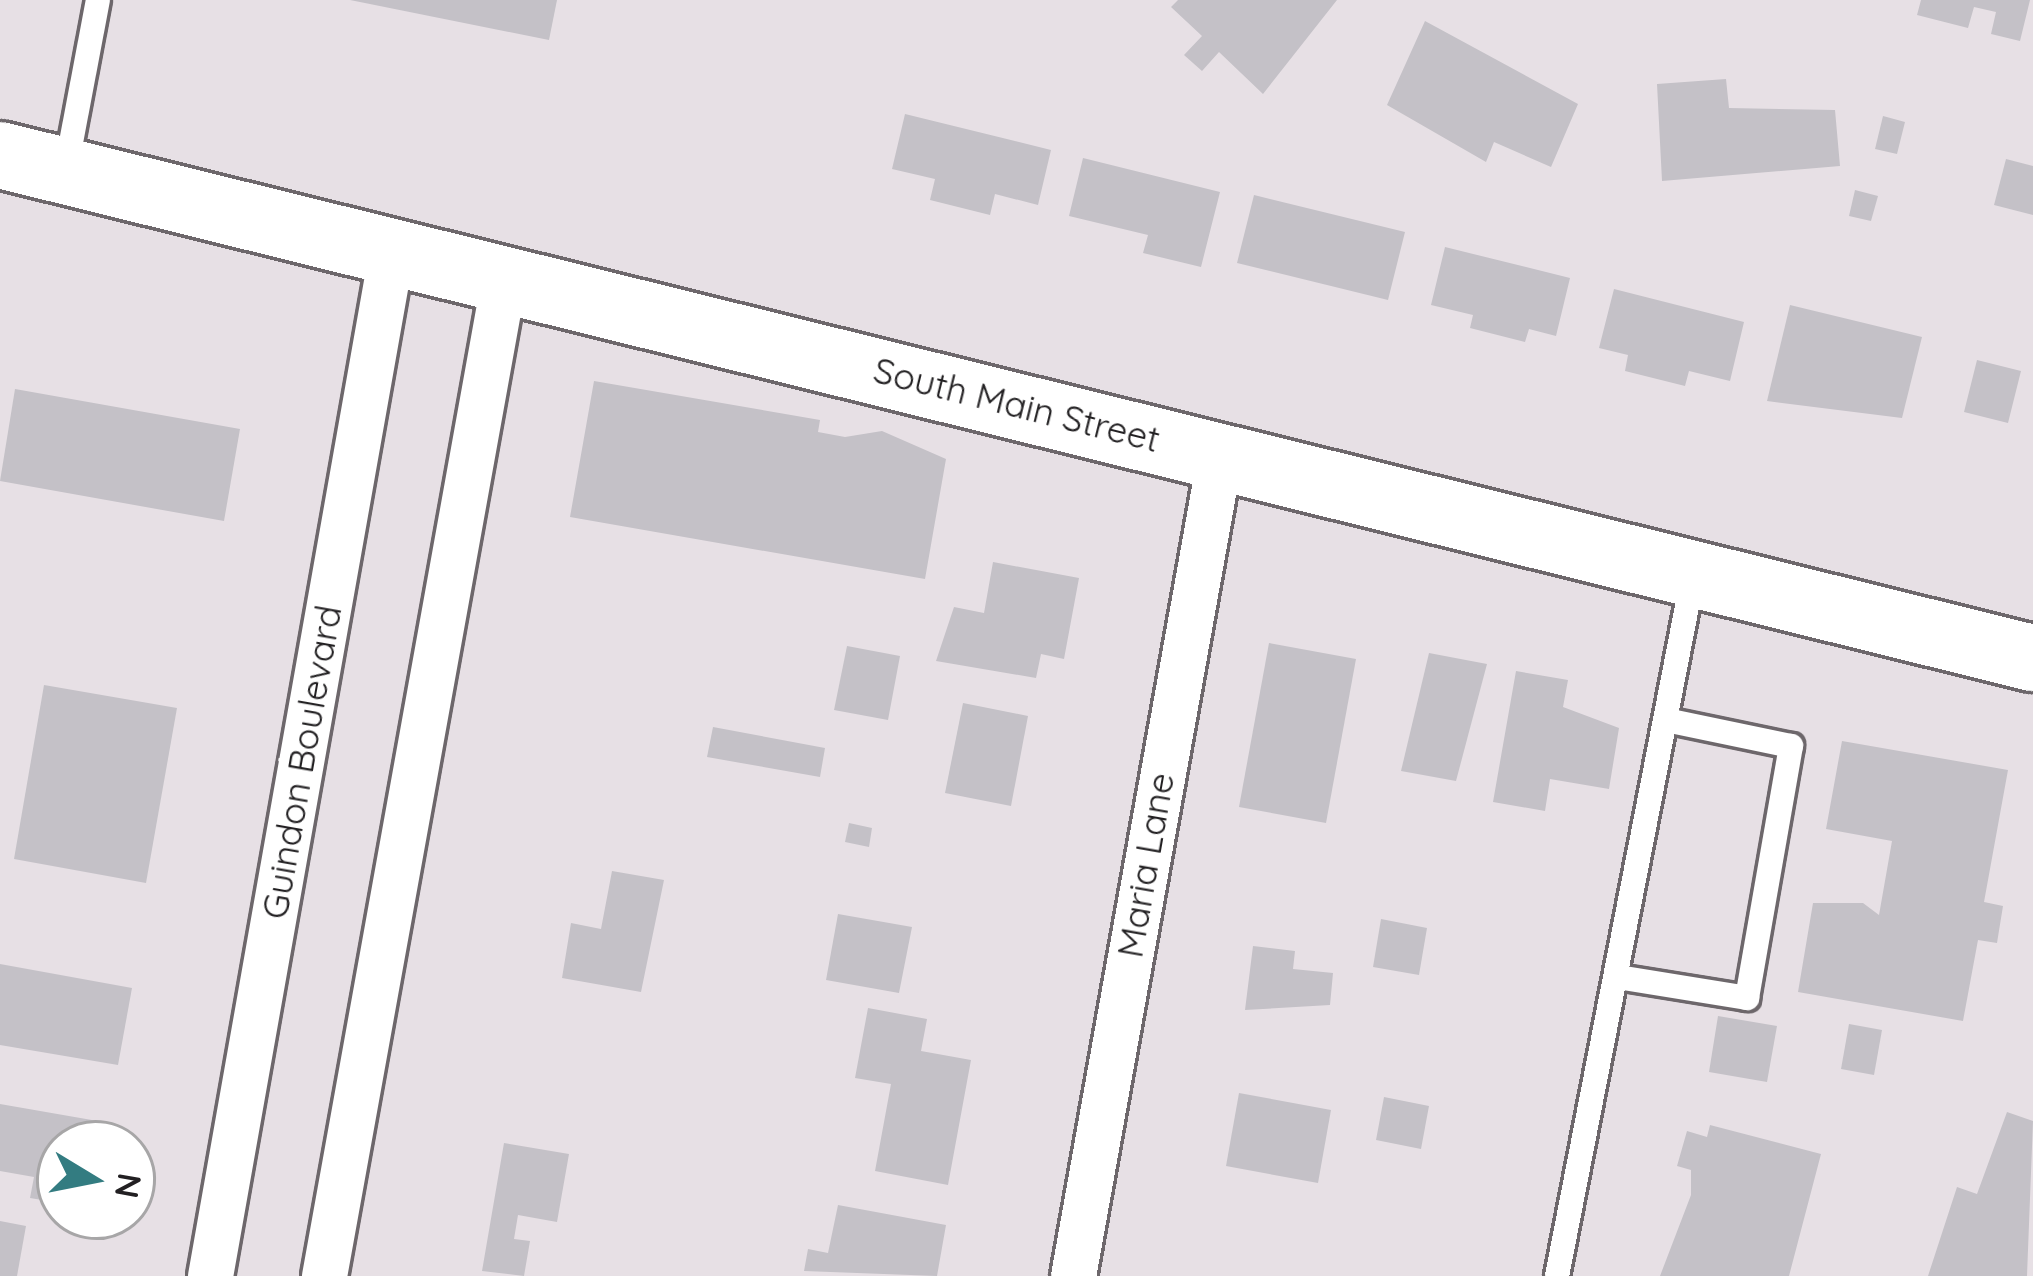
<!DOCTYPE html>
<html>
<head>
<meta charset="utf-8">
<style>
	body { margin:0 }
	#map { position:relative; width:2033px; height:1276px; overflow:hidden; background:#e7e0e5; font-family:Quicksand,sans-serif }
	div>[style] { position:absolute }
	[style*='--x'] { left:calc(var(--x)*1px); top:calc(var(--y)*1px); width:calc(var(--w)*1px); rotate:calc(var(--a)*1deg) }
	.building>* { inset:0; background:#c4c1c7 }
	.roads { filter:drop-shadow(3px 0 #6d676b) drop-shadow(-3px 0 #6d676b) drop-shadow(0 3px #6d676b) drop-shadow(0 -3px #6d676b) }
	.lane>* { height:24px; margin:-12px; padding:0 12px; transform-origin:12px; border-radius:12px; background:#fff }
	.street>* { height:45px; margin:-22.5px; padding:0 22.5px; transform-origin:22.5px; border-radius:22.5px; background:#fff }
	.secondary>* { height:66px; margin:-33px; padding:0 33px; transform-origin:33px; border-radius:33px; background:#fff }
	span { translate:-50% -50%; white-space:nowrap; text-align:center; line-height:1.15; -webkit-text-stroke:10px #fff; paint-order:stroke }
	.street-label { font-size:36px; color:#222022 }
	.north { position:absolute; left:36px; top:1120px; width:120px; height:120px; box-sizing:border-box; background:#fff; border:3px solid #a7a6a7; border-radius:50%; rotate:100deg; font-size:33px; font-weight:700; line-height:48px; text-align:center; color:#222022 }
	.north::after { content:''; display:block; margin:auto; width:42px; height:54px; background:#337c81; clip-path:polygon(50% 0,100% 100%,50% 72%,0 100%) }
</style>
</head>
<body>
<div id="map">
	<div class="building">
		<div style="clip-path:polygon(350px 0,557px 0,549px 40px)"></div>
		<div style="clip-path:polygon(1178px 0,1337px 0,1263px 94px,1219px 52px,1202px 71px,1184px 55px,1202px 36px,1171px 7px)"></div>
		<div style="clip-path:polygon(1921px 0,2030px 0,2020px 41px,1991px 34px,1996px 12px,1974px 7px,1968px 28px,1917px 15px)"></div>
		<div style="clip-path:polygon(1425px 21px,1578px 104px,1551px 167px,1494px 142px,1486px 162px,1387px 105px)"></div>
		<div style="clip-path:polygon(1726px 79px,1729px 108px,1835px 110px,1840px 166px,1662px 181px,1657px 84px)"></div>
		<div style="clip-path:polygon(905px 114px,1051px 150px,1038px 205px,995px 194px,990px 215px,930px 200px,935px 179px,892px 169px)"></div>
		<div style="clip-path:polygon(1883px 116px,1905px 122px,1897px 154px,1875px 149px)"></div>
		<div style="clip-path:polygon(1083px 158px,1220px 192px,1201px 267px,1143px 253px,1148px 235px,1069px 216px)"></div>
		<div style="clip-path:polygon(2006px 159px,2033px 166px,2033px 215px,1994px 205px)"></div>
		<div style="clip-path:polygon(1855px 190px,1878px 196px,1871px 221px,1849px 216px)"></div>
		<div style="clip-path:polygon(1254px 195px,1405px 232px,1388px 300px,1237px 263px)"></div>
		<div style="clip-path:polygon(1445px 247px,1570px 278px,1556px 336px,1529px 329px,1525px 342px,1470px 328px,1473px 315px,1431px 305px)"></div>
		<div style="clip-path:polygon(1614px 289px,1744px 322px,1730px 381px,1689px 371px,1685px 386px,1625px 371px,1628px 355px,1599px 348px)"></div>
		<div style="clip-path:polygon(1790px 305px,1922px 337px,1902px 418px,1767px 401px)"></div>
		<div style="clip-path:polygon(1977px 360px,2021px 371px,2008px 423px,1964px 412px)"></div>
		<div style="clip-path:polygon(594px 381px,820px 420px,818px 432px,845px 437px,882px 431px,946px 459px,925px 579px,570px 517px)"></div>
		<div style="clip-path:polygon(15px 389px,240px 429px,224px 521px,0 481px)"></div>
		<div style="clip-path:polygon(993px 562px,1079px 578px,1064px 659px,1041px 654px,1036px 678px,936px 661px,954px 607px,984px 613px)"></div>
		<div style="clip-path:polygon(1269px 643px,1356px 659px,1326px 823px,1239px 807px)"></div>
		<div style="clip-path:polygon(847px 646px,900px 656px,888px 720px,834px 710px)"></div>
		<div style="clip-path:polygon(1429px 653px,1487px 664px,1456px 781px,1401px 771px)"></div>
		<div style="clip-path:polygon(1516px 671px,1568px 680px,1563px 707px,1619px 728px,1609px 789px,1550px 779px,1545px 811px,1493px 802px)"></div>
		<div style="clip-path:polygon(44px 685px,177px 708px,146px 883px,14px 859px)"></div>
		<div style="clip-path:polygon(963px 703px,1028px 716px,1011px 806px,945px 793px)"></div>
		<div style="clip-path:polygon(713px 727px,825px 748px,820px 777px,707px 757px)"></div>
		<div style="clip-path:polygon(1842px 741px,2008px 770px,1984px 902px,2003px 906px,1997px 943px,1978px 940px,1963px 1021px,1798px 992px,1813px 903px,1863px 903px,1879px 915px,1892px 841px,1826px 829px)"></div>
		<div style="clip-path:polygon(849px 823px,872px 828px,869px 847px,845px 842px)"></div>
		<div style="clip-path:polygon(612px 871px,664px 880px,641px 992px,562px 978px,571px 923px,601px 929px)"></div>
		<div style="clip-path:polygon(838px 914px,912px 927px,899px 993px,826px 980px)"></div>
		<div style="clip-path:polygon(1381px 919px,1427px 928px,1419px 975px,1373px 967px)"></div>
		<div style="clip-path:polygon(1253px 946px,1295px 951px,1293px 969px,1333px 973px,1330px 1005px,1245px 1010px)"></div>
		<div style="clip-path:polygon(0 964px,132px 988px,118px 1065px,0 1045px)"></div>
		<div style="clip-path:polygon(868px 1008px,927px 1019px,921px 1051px,971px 1060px,948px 1185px,875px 1171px,891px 1084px,855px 1078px)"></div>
		<div style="clip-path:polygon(1718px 1016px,1777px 1026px,1767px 1082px,1709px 1072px)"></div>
		<div style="clip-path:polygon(1849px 1024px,1882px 1030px,1874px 1075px,1841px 1069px)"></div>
		<div style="clip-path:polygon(1239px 1093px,1331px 1110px,1318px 1183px,1226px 1166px)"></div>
		<div style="clip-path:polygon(1384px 1097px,1429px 1106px,1421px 1149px,1376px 1140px)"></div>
		<div style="clip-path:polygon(0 1104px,109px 1123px,105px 1144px,60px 1144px,60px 1203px,30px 1198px,34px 1177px,0 1171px)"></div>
		<div style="clip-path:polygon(2007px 1112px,2033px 1121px,2027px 1276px,1928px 1276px,1957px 1187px,1977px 1194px)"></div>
		<div style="clip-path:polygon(1710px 1125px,1821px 1154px,1789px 1276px,1660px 1276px,1691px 1195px,1691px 1170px,1677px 1166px,1687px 1131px,1707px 1137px)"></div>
		<div style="clip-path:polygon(504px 1143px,569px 1154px,557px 1222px,518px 1215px,514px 1239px,530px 1241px,524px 1276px,482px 1271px)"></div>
		<div style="clip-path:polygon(838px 1205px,946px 1225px,937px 1276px,804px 1271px,808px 1249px,828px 1253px)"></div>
		<div style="clip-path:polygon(0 1221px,26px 1226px,17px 1276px,0 1276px)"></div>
	</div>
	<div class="roads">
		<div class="lane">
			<div style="--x:66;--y:169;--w:172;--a:-79.3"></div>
			<div style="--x:1618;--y:977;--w:131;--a:9.2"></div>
			<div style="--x:1747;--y:998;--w:256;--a:-80.1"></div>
			<div style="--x:1791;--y:746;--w:128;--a:-168.3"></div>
			<div style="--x:1557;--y:1276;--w:713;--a:-79.01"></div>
		</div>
		<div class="street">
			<div style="--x:210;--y:1276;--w:1044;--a:-79.96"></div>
			<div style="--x:324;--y:1276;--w:1014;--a:-79.78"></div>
			<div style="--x:1073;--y:1276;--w:835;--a:-79.86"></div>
		</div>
		<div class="secondary">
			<div style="--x:0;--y:155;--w:2094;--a:13.9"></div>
		</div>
	</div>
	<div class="street-label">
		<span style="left:1017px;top:404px;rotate:14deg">South Main Street</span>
		<span style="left:301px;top:762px;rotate:-80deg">Guindon Boulevard</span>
		<span style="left:1145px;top:865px;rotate:-80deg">Maria Lane</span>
	</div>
	<div class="north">N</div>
</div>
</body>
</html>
